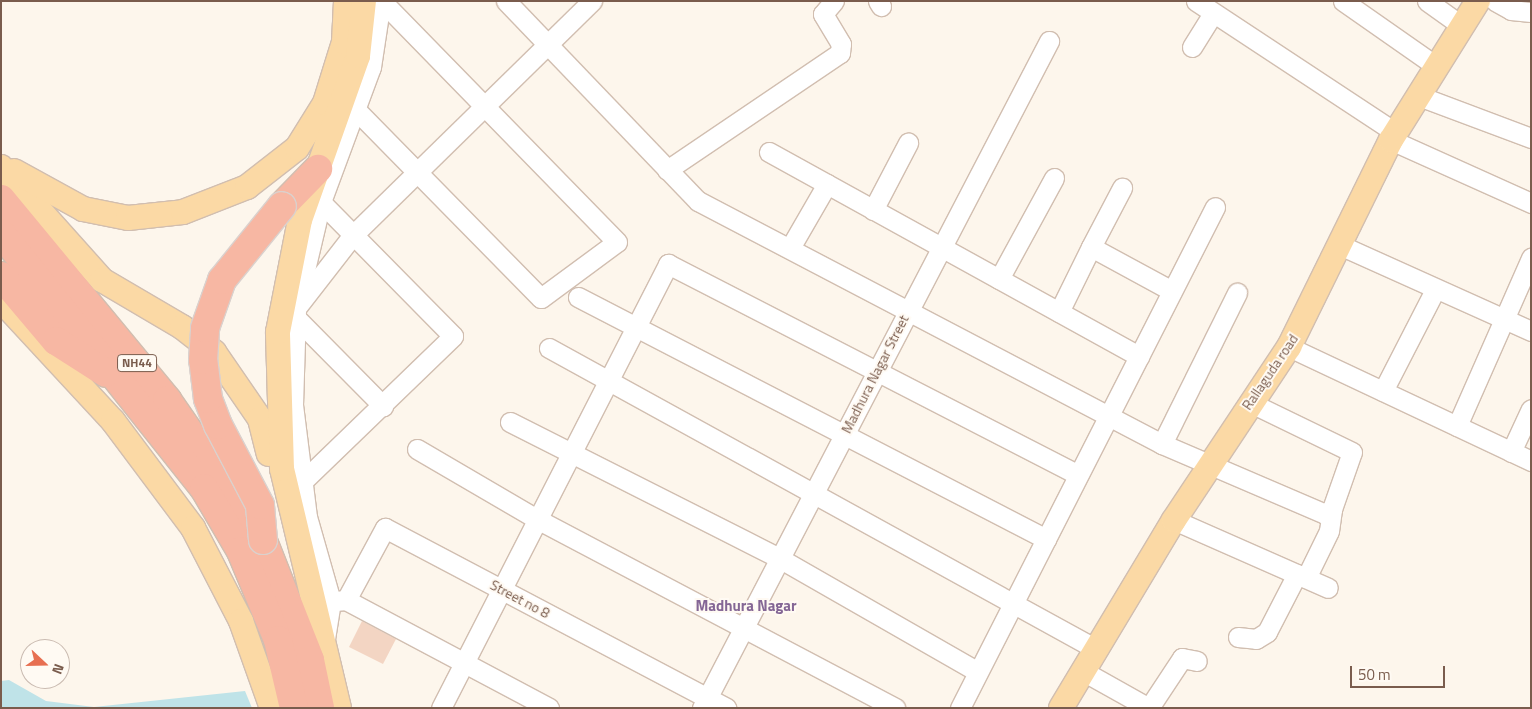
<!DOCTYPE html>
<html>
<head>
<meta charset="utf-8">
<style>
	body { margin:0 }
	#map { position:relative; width:1532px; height:709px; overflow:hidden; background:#fdf6ec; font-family:"Titillium Web",sans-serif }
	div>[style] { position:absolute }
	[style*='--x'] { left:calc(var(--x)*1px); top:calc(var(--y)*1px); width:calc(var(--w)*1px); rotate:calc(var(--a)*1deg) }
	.water>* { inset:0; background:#bfe3e8 }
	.building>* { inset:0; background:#f3d5c3 }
	.roads { filter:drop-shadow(1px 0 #d1beb0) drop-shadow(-1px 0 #d1beb0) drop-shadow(0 1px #d1beb0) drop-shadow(0 -1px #d1beb0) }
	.minor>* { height:19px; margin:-9.5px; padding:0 9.5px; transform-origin:9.5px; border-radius:9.5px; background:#fff }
	.major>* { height:24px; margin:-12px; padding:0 12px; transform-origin:12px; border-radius:12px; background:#fbd9a5 }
	.highway>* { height:28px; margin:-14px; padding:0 14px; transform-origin:14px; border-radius:14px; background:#f7b7a3 }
	.bridges { filter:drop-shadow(1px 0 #dad1cd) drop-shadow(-1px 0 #dad1cd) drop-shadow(0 1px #dad1cd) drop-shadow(0 -1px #dad1cd) }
	.highway-bridge>* { height:28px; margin:-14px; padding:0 14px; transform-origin:14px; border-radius:14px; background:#f7b7a3 }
	span { translate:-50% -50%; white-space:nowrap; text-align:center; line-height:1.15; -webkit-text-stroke:4px #fffaf3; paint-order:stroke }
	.shield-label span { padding:1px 4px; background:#fffaf3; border:1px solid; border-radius:4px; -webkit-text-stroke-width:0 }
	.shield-label { font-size:12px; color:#7a5c4d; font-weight:700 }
	.street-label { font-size:14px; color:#7a5c4d }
	.neighbourhood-label { font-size:15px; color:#846695; font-weight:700 }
	.frame { position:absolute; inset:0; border:2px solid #7a5c4d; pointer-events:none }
	.north { position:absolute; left:20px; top:639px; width:50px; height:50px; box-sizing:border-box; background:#fffaf3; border:1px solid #cabbb1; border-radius:50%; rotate:111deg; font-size:14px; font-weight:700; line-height:20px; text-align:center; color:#7a5c4d }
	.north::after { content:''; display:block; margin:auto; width:18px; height:22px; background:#e76f51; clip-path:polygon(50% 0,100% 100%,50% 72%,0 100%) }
	.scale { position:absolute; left:1350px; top:666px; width:95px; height:22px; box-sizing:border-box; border:2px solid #7a5c4d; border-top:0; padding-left:6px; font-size:15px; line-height:18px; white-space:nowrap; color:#7a5c4d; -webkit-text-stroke:4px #fffaf3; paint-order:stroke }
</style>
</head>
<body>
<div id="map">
	<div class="water">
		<div style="clip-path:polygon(9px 680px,46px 701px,94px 707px,245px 691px,252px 708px,1px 708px,1px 681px)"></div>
	</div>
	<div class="building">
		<div style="clip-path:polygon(362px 621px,396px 639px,383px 664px,349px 647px)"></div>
	</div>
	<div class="roads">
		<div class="minor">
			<div style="--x:506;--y:1;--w:277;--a:46.2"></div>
			<div style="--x:698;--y:201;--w:524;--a:27.64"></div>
			<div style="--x:1162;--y:444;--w:177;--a:23.2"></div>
			<div style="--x:1325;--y:514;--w:9;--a:-36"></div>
			<div style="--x:1332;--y:509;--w:60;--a:-70.7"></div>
			<div style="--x:1352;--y:452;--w:114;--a:-154.1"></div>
			<div style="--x:878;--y:1;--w:6;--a:59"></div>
			<div style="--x:1196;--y:1;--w:240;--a:33.4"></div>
			<div style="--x:1343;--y:1;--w:113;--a:35"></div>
			<div style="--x:1427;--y:1;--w:43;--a:35.5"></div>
			<div style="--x:1495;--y:1;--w:18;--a:29"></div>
			<div style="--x:1511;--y:10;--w:20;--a:6"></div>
			<div style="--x:1192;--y:47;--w:40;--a:-58"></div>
			<div style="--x:1419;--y:96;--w:120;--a:20.6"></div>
			<div style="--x:357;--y:111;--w:262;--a:45.5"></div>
			<div style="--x:541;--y:298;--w:94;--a:-36.4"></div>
			<div style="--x:617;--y:242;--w:337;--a:-134.3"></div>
			<div style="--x:1391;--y:140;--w:154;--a:24.2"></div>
			<div style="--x:769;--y:152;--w:423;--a:28.9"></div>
			<div style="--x:667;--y:170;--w:209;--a:-34.1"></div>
			<div style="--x:840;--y:53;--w:9;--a:-84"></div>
			<div style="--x:841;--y:44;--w:35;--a:-121"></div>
			<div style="--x:823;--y:14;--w:17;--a:-50"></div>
			<div style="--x:873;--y:210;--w:76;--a:-62.4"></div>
			<div style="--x:1342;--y:246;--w:207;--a:24.2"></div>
			<div style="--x:1091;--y:247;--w:67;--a:-62.3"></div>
			<div style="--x:790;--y:248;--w:74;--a:-60"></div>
			<div style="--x:999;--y:279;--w:115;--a:-61.4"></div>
			<div style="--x:578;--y:297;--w:527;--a:27.34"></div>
			<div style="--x:297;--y:307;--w:90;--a:-52.2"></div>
			<div style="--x:352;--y:236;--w:336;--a:-44.4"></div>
			<div style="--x:1059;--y:312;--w:72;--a:-63.8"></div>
			<div style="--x:1091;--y:247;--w:92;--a:28.5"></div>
			<div style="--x:296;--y:318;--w:124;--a:45.3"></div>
			<div style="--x:1289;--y:347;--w:268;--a:25.2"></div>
			<div style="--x:549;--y:348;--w:622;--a:28.83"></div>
			<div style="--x:1383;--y:391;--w:114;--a:-62.8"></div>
			<div style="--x:510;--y:422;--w:301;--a:26.8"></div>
			<div style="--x:779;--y:558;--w:229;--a:29.8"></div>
			<div style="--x:1457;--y:426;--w:184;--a:-66.2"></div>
			<div style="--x:1162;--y:444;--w:169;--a:-63.6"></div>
			<div style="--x:417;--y:449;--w:139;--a:30.3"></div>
			<div style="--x:537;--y:519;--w:405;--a:27.8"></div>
			<div style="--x:1511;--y:452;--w:47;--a:-65.1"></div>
			<div style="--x:302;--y:482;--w:210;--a:-44"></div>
			<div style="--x:453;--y:336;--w:188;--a:-134.6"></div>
			<div style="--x:1174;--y:520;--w:168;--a:23.8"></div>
			<div style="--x:1306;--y:578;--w:52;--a:-63.9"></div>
			<div style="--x:1329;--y:531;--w:22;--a:-82"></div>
			<div style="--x:346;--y:600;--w:82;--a:-61.6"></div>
			<div style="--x:385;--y:528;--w:386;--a:27.8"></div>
			<div style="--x:335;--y:601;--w:11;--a:-5"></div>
			<div style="--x:346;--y:600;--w:230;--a:28"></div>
			<div style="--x:1238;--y:637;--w:18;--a:6"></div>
			<div style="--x:1256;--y:639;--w:13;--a:-32"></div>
			<div style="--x:1267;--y:632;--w:65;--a:-62.7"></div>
			<div style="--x:325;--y:639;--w:38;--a:-81"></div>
			<div style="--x:331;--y:601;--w:87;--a:-105.9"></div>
			<div style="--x:307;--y:517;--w:113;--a:-97.1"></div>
			<div style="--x:293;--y:405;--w:97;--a:-88.2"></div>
			<div style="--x:296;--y:308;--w:109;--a:-76.7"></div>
			<div style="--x:321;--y:202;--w:144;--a:-69.7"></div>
			<div style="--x:371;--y:67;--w:67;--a:-81.4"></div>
			<div style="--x:1081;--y:670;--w:78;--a:29.2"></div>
			<div style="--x:441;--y:708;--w:499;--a:-62.9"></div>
			<div style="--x:668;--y:264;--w:461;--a:27.2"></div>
			<div style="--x:702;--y:708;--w:752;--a:-62.51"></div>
			<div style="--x:960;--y:708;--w:562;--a:-63.02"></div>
			<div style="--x:1149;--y:708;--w:60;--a:-56.6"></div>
			<div style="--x:1182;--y:658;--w:15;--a:11"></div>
		</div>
		<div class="major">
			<div style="--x:1;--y:167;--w:152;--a:48.2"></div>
			<div style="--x:102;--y:280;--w:93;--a:30.4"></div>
			<div style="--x:182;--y:327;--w:41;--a:38"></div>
			<div style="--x:214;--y:352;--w:81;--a:55.5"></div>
			<div style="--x:260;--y:419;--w:36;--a:76"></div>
			<div style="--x:14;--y:171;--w:79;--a:28.8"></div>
			<div style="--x:83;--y:209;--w:46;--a:11.3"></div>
			<div style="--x:128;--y:218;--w:55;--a:-6.2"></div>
			<div style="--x:183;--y:212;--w:69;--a:-21.3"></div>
			<div style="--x:247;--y:187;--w:63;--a:-38"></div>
			<div style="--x:297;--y:148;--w:53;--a:-58.1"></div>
			<div style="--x:325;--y:103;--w:64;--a:-72.7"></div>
			<div style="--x:344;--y:42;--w:41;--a:-87.2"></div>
			<div style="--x:1;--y:300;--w:165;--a:47.2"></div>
			<div style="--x:113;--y:421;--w:134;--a:53.2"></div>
			<div style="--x:193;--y:528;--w:105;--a:62.7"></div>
			<div style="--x:241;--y:621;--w:92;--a:70.4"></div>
			<div style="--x:339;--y:708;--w:246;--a:-103.4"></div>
			<div style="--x:282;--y:469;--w:137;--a:-91.7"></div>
			<div style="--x:278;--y:332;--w:114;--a:-78.9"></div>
			<div style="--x:300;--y:220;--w:174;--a:-70.5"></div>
			<div style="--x:358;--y:56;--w:55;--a:-83.8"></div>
			<div style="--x:1061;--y:708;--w:219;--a:-59"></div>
			<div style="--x:1174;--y:520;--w:208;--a:-56.4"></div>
			<div style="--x:1289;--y:347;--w:231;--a:-63.8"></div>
			<div style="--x:1391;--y:140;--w:164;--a:-58"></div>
		</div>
		<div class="highway">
			<div style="--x:1;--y:199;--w:261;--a:50.4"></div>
			<div style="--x:167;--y:400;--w:165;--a:55.3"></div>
			<div style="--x:261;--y:536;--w:133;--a:68.4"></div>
			<div style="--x:310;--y:660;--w:49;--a:78.2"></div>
			<div style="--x:282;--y:206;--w:52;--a:-45.8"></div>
			<div style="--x:1;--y:233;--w:326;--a:51.5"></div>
			<div style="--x:204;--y:488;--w:73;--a:59.6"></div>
			<div style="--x:241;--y:551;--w:96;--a:67.4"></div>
			<div style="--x:278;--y:640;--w:70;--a:76.8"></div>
			<div style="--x:1;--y:276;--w:85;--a:49.8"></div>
			<div style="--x:56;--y:341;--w:59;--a:32.6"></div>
		</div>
	</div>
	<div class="bridges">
		<div class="highway-bridge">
			<div style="--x:263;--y:540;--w:35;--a:-95"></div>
			<div style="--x:260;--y:505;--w:90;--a:-117.7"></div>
			<div style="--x:218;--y:425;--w:28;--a:-111"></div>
			<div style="--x:208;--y:399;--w:39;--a:-97"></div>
			<div style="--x:203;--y:360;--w:32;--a:-86"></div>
			<div style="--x:205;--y:328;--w:51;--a:-70.5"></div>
			<div style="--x:222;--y:280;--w:95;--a:-51"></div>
		</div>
	</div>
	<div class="shield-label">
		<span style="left:137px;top:363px">NH44</span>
	</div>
	<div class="street-label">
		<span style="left:1270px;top:372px;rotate:-56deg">Rallaguda road</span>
		<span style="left:875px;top:374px;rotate:-63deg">Madhura Nagar Street</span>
		<span style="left:520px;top:599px;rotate:28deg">Street no 8</span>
	</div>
	<div class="neighbourhood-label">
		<span style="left:746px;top:606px">Madhura Nagar</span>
	</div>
	<div class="frame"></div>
	<div class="north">N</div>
	<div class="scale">50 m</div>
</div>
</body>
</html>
